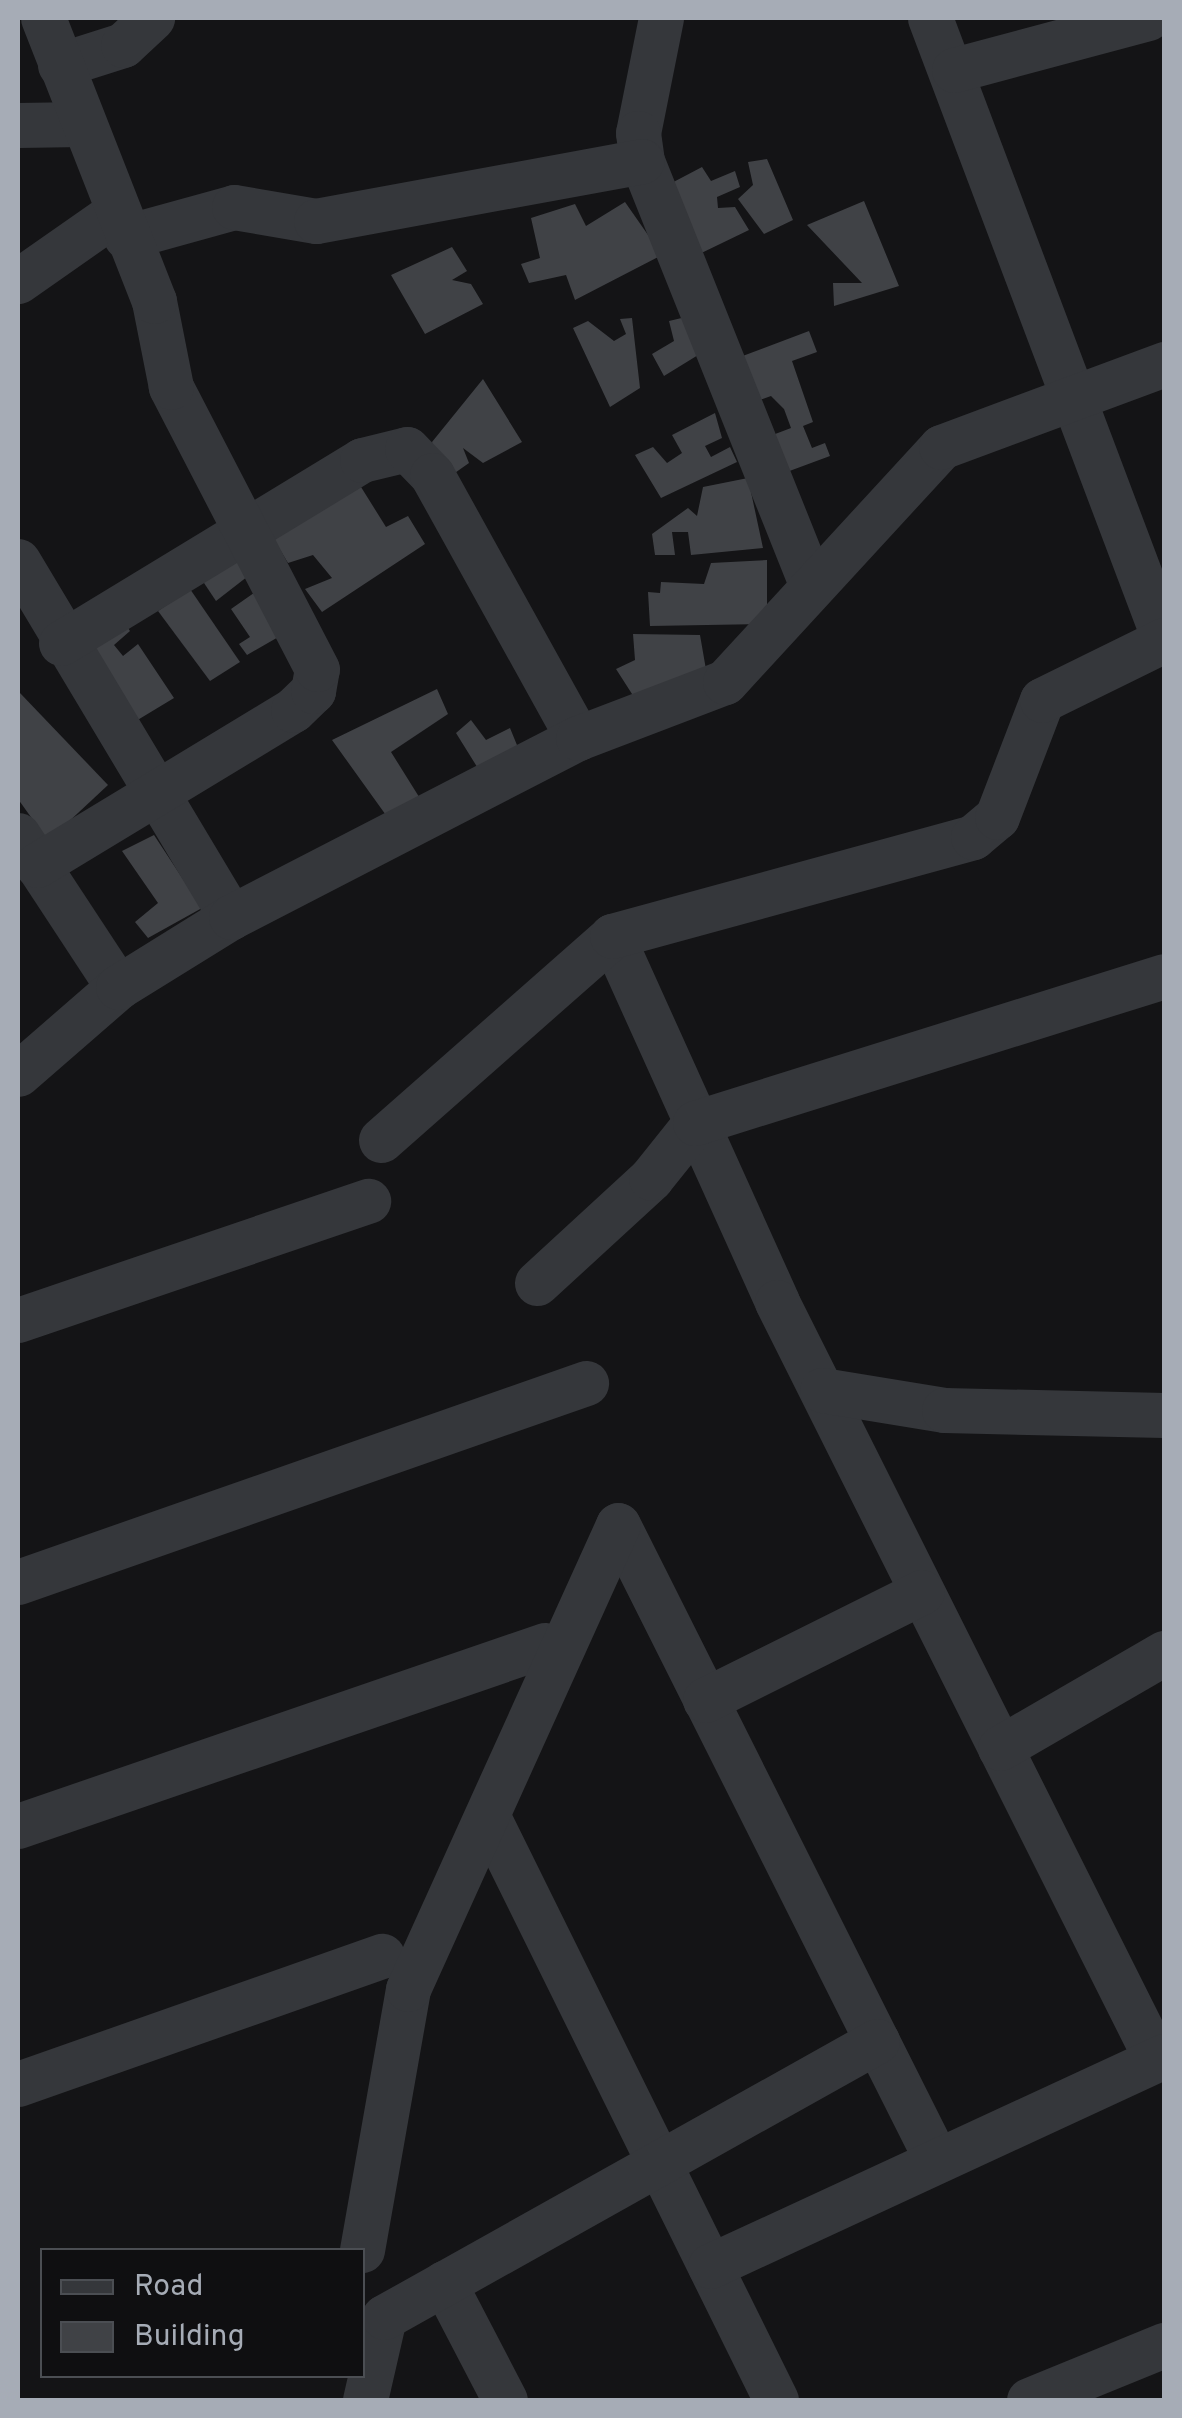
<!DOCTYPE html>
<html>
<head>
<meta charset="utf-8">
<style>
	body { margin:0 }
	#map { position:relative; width:1182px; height:2418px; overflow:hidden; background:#141416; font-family:Overpass,sans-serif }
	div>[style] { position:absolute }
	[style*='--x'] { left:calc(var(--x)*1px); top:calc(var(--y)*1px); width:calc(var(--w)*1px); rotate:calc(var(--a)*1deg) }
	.building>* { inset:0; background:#404246 }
	.minor>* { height:45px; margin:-22.5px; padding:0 22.5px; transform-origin:22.5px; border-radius:22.5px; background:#35373b }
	span { translate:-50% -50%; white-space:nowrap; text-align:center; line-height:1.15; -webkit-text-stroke:8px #0f0f11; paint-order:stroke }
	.frame { position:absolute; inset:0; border:20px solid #a6acb6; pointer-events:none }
	.legend { position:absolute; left:40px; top:2248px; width:325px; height:130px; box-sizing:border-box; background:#0f0f11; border:2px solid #4b4e53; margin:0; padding:12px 18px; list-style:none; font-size:30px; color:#a6acb6 }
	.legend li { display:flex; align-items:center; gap:20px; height:50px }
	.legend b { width:50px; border:2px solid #4b4e53 }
</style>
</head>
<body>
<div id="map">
	<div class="building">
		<div style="clip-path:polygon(767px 159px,793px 220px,764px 234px,738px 199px,753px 185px,748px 162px)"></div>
		<div style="clip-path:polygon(702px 167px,711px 181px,735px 171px,740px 187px,717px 197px,718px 208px,735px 207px,749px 230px,689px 259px,664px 187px)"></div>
		<div style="clip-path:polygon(864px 201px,899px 286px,834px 306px,833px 283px,862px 283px,807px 225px)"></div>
		<div style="clip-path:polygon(625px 202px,662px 255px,575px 300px,566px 275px,529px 283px,521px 264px,540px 258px,531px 218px,575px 204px,586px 226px)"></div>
		<div style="clip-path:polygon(452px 247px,467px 271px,452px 280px,471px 284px,483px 304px,425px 334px,391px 275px)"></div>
		<div style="clip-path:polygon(690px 316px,703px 352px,664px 376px,652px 354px,674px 341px,669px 321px)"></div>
		<div style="clip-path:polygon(632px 318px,640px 388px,610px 407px,573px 328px,588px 321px,614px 341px,626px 334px,620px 319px)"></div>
		<div style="clip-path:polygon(809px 331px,817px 352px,792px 361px,813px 422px,803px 426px,812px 448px,825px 443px,830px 456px,776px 476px,762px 439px,791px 428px,784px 409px,771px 396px,748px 404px,732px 360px)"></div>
		<div style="clip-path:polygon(483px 379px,522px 442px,483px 463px,463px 448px,469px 463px,442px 482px,432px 442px)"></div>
		<div style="clip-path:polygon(715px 413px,722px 438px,705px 446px,711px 457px,730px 447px,737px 462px,661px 498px,635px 455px,653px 447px,667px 463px,682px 453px,672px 435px)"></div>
		<div style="clip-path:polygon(748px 478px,763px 548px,691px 555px,688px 532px,672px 532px,675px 555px,655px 555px,652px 534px,688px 508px,697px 516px,703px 487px)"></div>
		<div style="clip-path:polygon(361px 487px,386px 527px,408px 516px,425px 544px,322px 612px,305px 589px,332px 578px,313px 555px,288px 563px,273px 538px)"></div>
		<div style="clip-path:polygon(237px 554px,252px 573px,216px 601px,200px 577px)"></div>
		<div style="clip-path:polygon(767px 560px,767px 624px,650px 626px,648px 592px,660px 593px,661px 582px,704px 584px,711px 563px)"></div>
		<div style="clip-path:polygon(261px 588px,287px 632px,247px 655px,239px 644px,250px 637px,231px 609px)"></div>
		<div style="clip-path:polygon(190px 589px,240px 662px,210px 681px,158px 611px)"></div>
		<div style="clip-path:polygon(123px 621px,130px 631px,114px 645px,123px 656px,138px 644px,174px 698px,126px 727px,76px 653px)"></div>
		<div style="clip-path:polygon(633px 634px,700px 635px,708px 681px,641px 708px,616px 669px,635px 660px)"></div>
		<div style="clip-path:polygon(437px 689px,448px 714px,391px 752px,421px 800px,388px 818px,332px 740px)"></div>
		<div style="clip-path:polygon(20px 693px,108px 785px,48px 841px,18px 799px)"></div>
		<div style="clip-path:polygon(471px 720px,486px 740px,510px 728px,519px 750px,479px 770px,456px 733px)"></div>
		<div style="clip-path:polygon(154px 835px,202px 908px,148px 938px,135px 922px,158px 903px,122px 851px)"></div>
	</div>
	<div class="minor">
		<div style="--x:661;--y:18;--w:117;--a:101.3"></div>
		<div style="--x:638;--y:133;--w:28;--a:82"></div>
		<div style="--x:642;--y:161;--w:457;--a:68.2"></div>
		<div style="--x:930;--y:18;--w:664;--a:69.35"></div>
		<div style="--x:60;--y:65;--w:66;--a:-17.6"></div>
		<div style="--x:123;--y:45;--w:40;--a:-43"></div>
		<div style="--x:954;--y:70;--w:201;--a:-15"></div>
		<div style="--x:18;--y:125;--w:64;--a:-0.9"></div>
		<div style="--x:126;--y:237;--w:112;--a:-15.5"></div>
		<div style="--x:234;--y:207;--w:83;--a:9.7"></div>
		<div style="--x:316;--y:221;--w:331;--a:-10.4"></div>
		<div style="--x:18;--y:281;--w:118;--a:-35"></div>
		<div style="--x:18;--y:561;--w:415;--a:59.1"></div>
		<div style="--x:61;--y:643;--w:352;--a:-31.3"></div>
		<div style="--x:362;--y:460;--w:46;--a:-13.7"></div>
		<div style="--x:407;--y:449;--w:36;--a:46"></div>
		<div style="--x:432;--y:475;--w:301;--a:61"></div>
		<div style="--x:18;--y:835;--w:182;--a:56.7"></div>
		<div style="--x:37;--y:865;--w:299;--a:-31.2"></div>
		<div style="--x:293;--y:710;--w:28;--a:-44"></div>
		<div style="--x:313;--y:691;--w:22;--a:-80"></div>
		<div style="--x:317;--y:669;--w:318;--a:-117.4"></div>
		<div style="--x:171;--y:387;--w:88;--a:-101.2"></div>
		<div style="--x:154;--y:301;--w:304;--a:-111.4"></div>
		<div style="--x:612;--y:936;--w:401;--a:65.7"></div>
		<div style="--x:777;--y:1302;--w:842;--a:63.4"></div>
		<div style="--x:18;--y:1074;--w:133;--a:-41"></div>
		<div style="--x:118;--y:987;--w:133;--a:-31.8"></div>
		<div style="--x:231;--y:917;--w:390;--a:-27.3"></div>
		<div style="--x:578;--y:738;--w:157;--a:-20.9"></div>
		<div style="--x:725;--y:682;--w:319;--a:-47.4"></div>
		<div style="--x:941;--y:447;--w:238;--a:-20.4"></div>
		<div style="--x:381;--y:1140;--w:308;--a:-41.4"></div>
		<div style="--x:612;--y:936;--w:374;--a:-15.3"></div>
		<div style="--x:973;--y:837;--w:31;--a:-40"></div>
		<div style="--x:997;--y:817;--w:125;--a:-69"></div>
		<div style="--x:1042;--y:700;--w:136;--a:-26.2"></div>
		<div style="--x:537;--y:1283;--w:155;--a:-42.6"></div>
		<div style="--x:651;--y:1178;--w:70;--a:-51.3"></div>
		<div style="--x:695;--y:1123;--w:491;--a:-17.4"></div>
		<div style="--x:18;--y:1320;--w:370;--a:-18.8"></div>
		<div style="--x:822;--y:1390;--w:124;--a:9.3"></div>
		<div style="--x:944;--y:1410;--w:220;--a:1.3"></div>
		<div style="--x:618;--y:1525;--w:709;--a:63.36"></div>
		<div style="--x:18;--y:1582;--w:602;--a:-19.31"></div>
		<div style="--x:705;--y:1700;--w:242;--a:-26.5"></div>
		<div style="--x:1000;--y:1748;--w:190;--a:-30.1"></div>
		<div style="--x:489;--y:1819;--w:648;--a:63.71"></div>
		<div style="--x:18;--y:1826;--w:557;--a:-18.96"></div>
		<div style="--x:18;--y:2084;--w:386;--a:-19.4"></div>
		<div style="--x:362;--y:2250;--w:265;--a:-80"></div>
		<div style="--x:408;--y:1989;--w:509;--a:-65.65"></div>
		<div style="--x:710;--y:2266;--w:500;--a:-24.82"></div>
		<div style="--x:444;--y:2283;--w:132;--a:62.5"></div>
		<div style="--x:365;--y:2400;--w:85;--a:-77.1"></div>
		<div style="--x:384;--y:2317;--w:565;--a:-29.24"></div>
		<div style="--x:1029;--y:2400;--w:146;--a:-22.2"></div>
	</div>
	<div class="frame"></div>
	<ul class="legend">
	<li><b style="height:12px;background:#35373b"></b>Road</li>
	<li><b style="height:28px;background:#404246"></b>Building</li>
	</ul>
</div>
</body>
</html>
